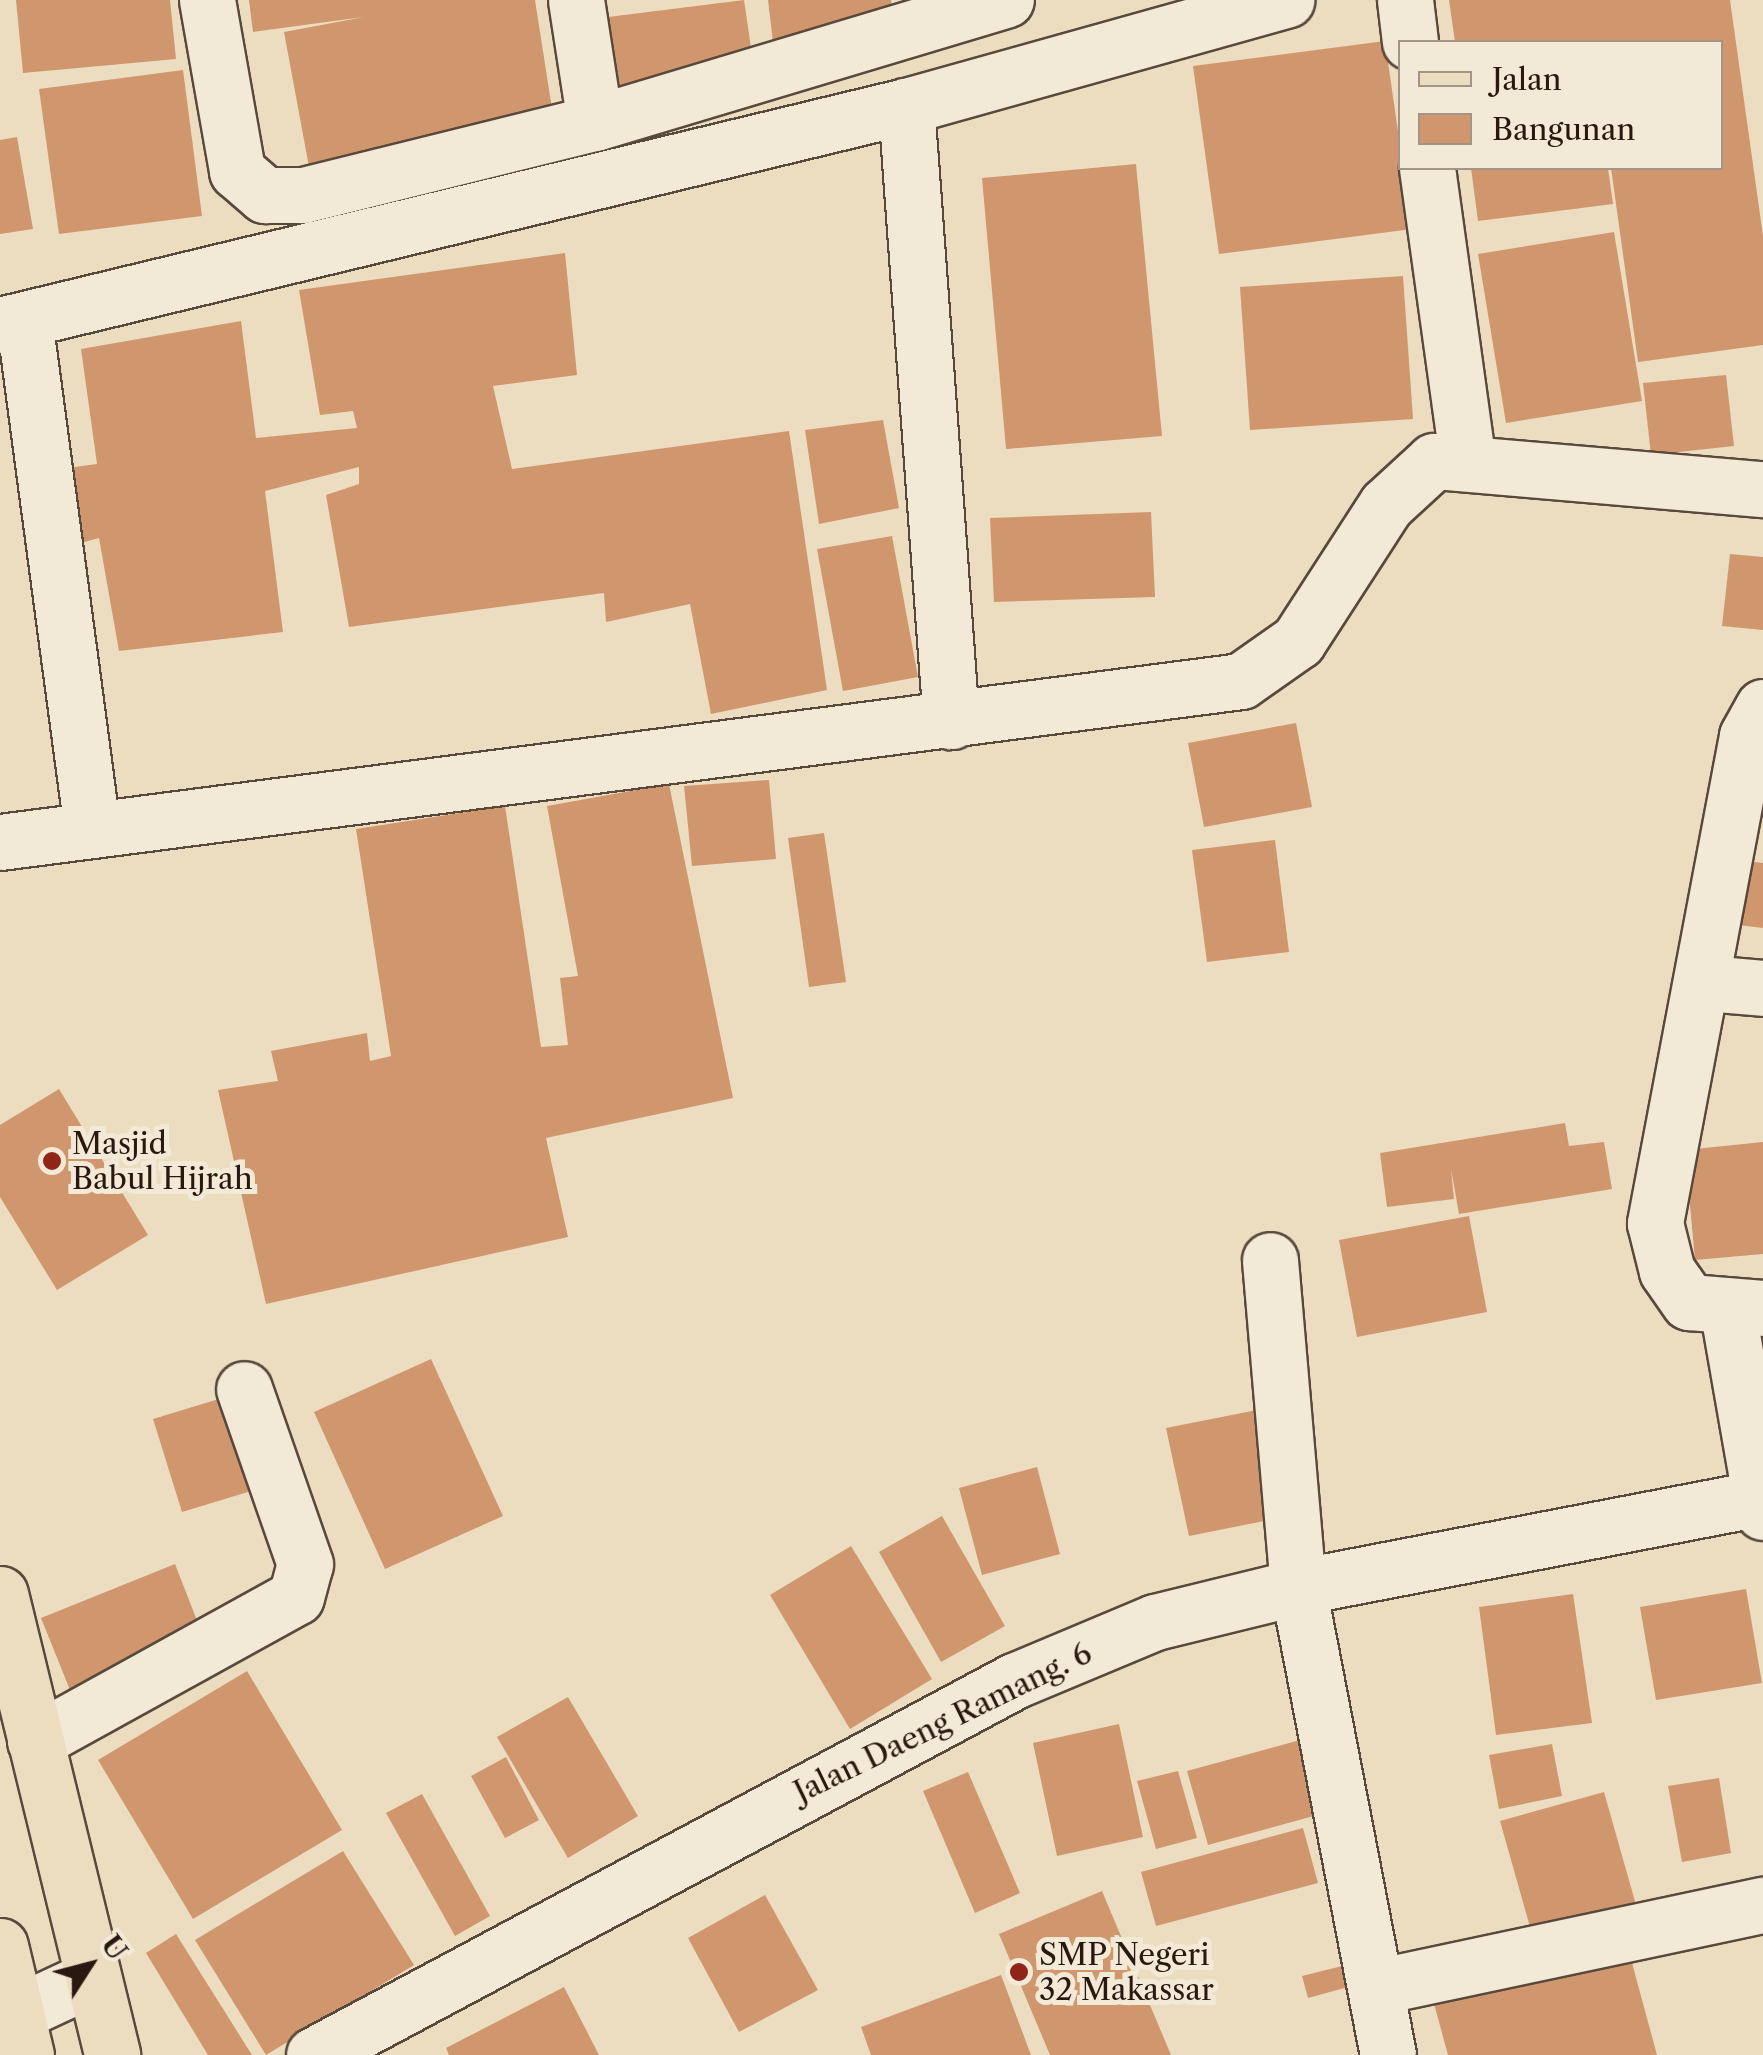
<!DOCTYPE html>
<html>
<head>
<meta charset="utf-8">
<style>
	body { margin:0 }
	#map { position:relative; width:1763px; height:2055px; overflow:hidden; background:#ecddc1; font-family:"Libre Caslon Text",serif }
	div>[style] { position:absolute }
	[style*='--x'] { left:calc(var(--x)*1px); top:calc(var(--y)*1px); width:calc(var(--w)*1px); rotate:calc(var(--a)*1deg) }
	.building>* { inset:0; background:#d0976f }
	.roads { filter:drop-shadow(2px 0 #59493c) drop-shadow(-2px 0 #59493c) drop-shadow(0 2px #59493c) drop-shadow(0 -2px #59493c) }
	.minor>* { height:55px; margin:-27.5px; padding:0 27.5px; transform-origin:27.5px; border-radius:27.5px; background:#f3e9d7 }
	.major>* { height:55px; margin:-27.5px; padding:0 27.5px; transform-origin:27.5px; border-radius:27.5px; background:#ecddc1 }
	.dots>* { width:28px; height:28px; translate:-50% -50%; box-sizing:border-box; border:5px solid #f3e9d7; border-radius:50% }
	span { translate:-50% -50%; white-space:nowrap; text-align:center; line-height:1.15; -webkit-text-stroke:10px #f3e9d7; paint-order:stroke }
	.poi-label { font-size:30px; color:#28180f }
	.left { translate:0 -50%; text-align:left }
	.street-label { font-size:30px; color:#28180f }
	.legend { position:absolute; left:1398px; top:40px; width:325px; height:130px; box-sizing:border-box; background:#f3e9d7; border:2px solid #a29587; margin:0; padding:12px 18px; list-style:none; font-size:30px; color:#28180f }
	.legend li { display:flex; align-items:center; gap:20px; height:50px }
	.legend b { width:50px; border:2px solid #a29587 }
	.north { position:absolute; left:40px; top:1915px; width:100px; height:100px; -webkit-text-stroke:8px #f3e9d7; paint-order:stroke; rotate:54deg; font-size:28px; font-weight:700; line-height:40px; text-align:center; color:#28180f }
	.north::after { content:''; display:block; margin:auto; width:35px; height:45px; background:#28180f; clip-path:polygon(50% 0,100% 100%,50% 72%,0 100%) }
</style>
</head>
<body>
<div id="map">
	<div class="building">
		<div style="clip-path:polygon(16px 0,170px 0,176px 59px,23px 73px)"></div>
		<div style="clip-path:polygon(249px 0,535px 0,555px 128px,309px 167px,284px 32px,364px 17px,253px 32px)"></div>
		<div style="clip-path:polygon(744px 0,754px 68px,620px 87px,608px 17px)"></div>
		<div style="clip-path:polygon(768px 0,891px 0,894px 26px,773px 42px)"></div>
		<div style="clip-path:polygon(1449px 0,1730px 0,1763px 236px,1763px 345px,1638px 362px,1611px 168px,1720px 168px,1720px 42px,1455px 42px)"></div>
		<div style="clip-path:polygon(1385px 41px,1412px 229px,1219px 254px,1193px 66px)"></div>
		<div style="clip-path:polygon(183px 70px,202px 216px,59px 234px,39px 89px)"></div>
		<div style="clip-path:polygon(17px 137px,33px 229px,0 234px,0 140px)"></div>
		<div style="clip-path:polygon(1136px 164px,1162px 436px,1006px 449px,982px 178px)"></div>
		<div style="clip-path:polygon(1471px 168px,1608px 168px,1613px 204px,1478px 221px)"></div>
		<div style="clip-path:polygon(1614px 232px,1642px 401px,1506px 423px,1478px 254px)"></div>
		<div style="clip-path:polygon(565px 253px,577px 375px,493px 386px,512px 469px,789px 431px,827px 690px,711px 714px,690px 604px,606px 622px,604px 593px,349px 627px,326px 495px,359px 484px,359px 467px,265px 491px,283px 632px,119px 651px,99px 538px,66px 547px,52px 470px,97px 464px,81px 349px,241px 321px,256px 438px,357px 428px,353px 411px,320px 415px,299px 290px)"></div>
		<div style="clip-path:polygon(1403px 276px,1413px 419px,1250px 430px,1240px 287px)"></div>
		<div style="clip-path:polygon(1726px 375px,1734px 446px,1651px 455px,1643px 383px)"></div>
		<div style="clip-path:polygon(883px 420px,899px 508px,819px 524px,805px 430px)"></div>
		<div style="clip-path:polygon(1151px 512px,1155px 597px,994px 602px,990px 518px)"></div>
		<div style="clip-path:polygon(892px 536px,918px 677px,843px 691px,817px 549px)"></div>
		<div style="clip-path:polygon(1730px 554px,1763px 557px,1763px 630px,1722px 626px)"></div>
		<div style="clip-path:polygon(1296px 723px,1312px 807px,1204px 827px,1188px 743px)"></div>
		<div style="clip-path:polygon(769px 780px,776px 859px,692px 866px,684px 786px)"></div>
		<div style="clip-path:polygon(669px 784px,733px 1098px,546px 1138px,568px 1237px,266px 1304px,218px 1090px,278px 1081px,271px 1051px,367px 1033px,370px 1061px,391px 1056px,356px 829px,505px 806px,541px 1047px,568px 1045px,560px 978px,578px 976px,547px 806px)"></div>
		<div style="clip-path:polygon(824px 833px,846px 982px,809px 987px,788px 838px)"></div>
		<div style="clip-path:polygon(1275px 840px,1289px 952px,1207px 962px,1192px 850px)"></div>
		<div style="clip-path:polygon(1737px 860px,1763px 863px,1763px 928px,1730px 924px)"></div>
		<div style="clip-path:polygon(59px 1089px,148px 1235px,57px 1290px,0 1197px,0 1125px)"></div>
		<div style="clip-path:polygon(1565px 1123px,1569px 1146px,1604px 1142px,1612px 1189px,1459px 1214px,1451px 1169px,1454px 1199px,1387px 1207px,1380px 1153px)"></div>
		<div style="clip-path:polygon(1763px 1142px,1763px 1254px,1695px 1260px,1685px 1150px)"></div>
		<div style="clip-path:polygon(1469px 1216px,1487px 1312px,1357px 1337px,1339px 1240px)"></div>
		<div style="clip-path:polygon(431px 1359px,503px 1516px,385px 1569px,314px 1412px)"></div>
		<div style="clip-path:polygon(232px 1395px,261px 1488px,182px 1512px,153px 1419px)"></div>
		<div style="clip-path:polygon(1262px 1409px,1284px 1517px,1189px 1536px,1166px 1428px)"></div>
		<div style="clip-path:polygon(1037px 1467px,1060px 1554px,982px 1575px,959px 1488px)"></div>
		<div style="clip-path:polygon(942px 1516px,1005px 1626px,941px 1662px,879px 1552px)"></div>
		<div style="clip-path:polygon(851px 1546px,932px 1679px,850px 1729px,770px 1595px)"></div>
		<div style="clip-path:polygon(175px 1564px,205px 1641px,72px 1695px,41px 1618px)"></div>
		<div style="clip-path:polygon(1746px 1589px,1762px 1683px,1656px 1700px,1640px 1607px)"></div>
		<div style="clip-path:polygon(1573px 1594px,1592px 1723px,1496px 1735px,1479px 1607px)"></div>
		<div style="clip-path:polygon(247px 1671px,342px 1830px,193px 1919px,98px 1760px)"></div>
		<div style="clip-path:polygon(568px 1697px,638px 1816px,568px 1858px,497px 1737px)"></div>
		<div style="clip-path:polygon(1119px 1724px,1143px 1837px,1057px 1856px,1033px 1743px)"></div>
		<div style="clip-path:polygon(1311px 1737px,1332px 1811px,1208px 1845px,1187px 1771px)"></div>
		<div style="clip-path:polygon(1552px 1744px,1562px 1796px,1499px 1809px,1489px 1755px)"></div>
		<div style="clip-path:polygon(506px 1757px,539px 1820px,505px 1838px,471px 1776px)"></div>
		<div style="clip-path:polygon(1178px 1771px,1197px 1838px,1156px 1849px,1137px 1781px)"></div>
		<div style="clip-path:polygon(968px 1772px,1020px 1893px,975px 1913px,923px 1791px)"></div>
		<div style="clip-path:polygon(1719px 1778px,1731px 1853px,1682px 1862px,1668px 1786px)"></div>
		<div style="clip-path:polygon(1604px 1792px,1638px 1912px,1534px 1941px,1500px 1821px)"></div>
		<div style="clip-path:polygon(422px 1794px,490px 1916px,455px 1936px,386px 1813px)"></div>
		<div style="clip-path:polygon(1303px 1828px,1318px 1883px,1156px 1926px,1141px 1872px)"></div>
		<div style="clip-path:polygon(343px 1851px,414px 1965px,266px 2055px,195px 1940px)"></div>
		<div style="clip-path:polygon(1102px 1891px,1171px 2055px,1050px 2055px,999px 1934px)"></div>
		<div style="clip-path:polygon(765px 1895px,818px 1990px,739px 2032px,688px 1938px)"></div>
		<div style="clip-path:polygon(176px 1934px,252px 2055px,208px 2055px,146px 1953px)"></div>
		<div style="clip-path:polygon(1628px 1948px,1657px 2055px,1448px 2055px,1433px 2000px)"></div>
		<div style="clip-path:polygon(1354px 1963px,1359px 1984px,1308px 1998px,1302px 1976px)"></div>
		<div style="clip-path:polygon(1001px 1975px,1031px 2055px,871px 2055px,861px 2027px)"></div>
		<div style="clip-path:polygon(564px 1987px,599px 2055px,449px 2055px,446px 2048px)"></div>
	</div>
	<div class="roads">
		<div class="minor">
			<div style="--x:207;--y:0;--w:174;--a:80"></div>
			<div style="--x:237;--y:171;--w:37;--a:41"></div>
			<div style="--x:265;--y:195;--w:38;--a:0"></div>
			<div style="--x:303;--y:195;--w:301;--a:-13.9"></div>
			<div style="--x:595;--y:123;--w:429;--a:-16.7"></div>
			<div style="--x:576;--y:0;--w:124;--a:81.2"></div>
			<div style="--x:1405;--y:0;--w:42;--a:83.2"></div>
			<div style="--x:906;--y:106;--w:617;--a:85.82"></div>
			<div style="--x:1427;--y:168;--w:293;--a:82.1"></div>
			<div style="--x:24;--y:320;--w:513;--a:82.38"></div>
			<div style="--x:0;--y:325;--w:932;--a:-13.59"></div>
			<div style="--x:906;--y:106;--w:395;--a:-15.6"></div>
			<div style="--x:1763;--y:707;--w:33;--a:119"></div>
			<div style="--x:1747;--y:736;--w:496;--a:100.7"></div>
			<div style="--x:1655;--y:1223;--w:49;--a:76"></div>
			<div style="--x:1667;--y:1271;--w:38;--a:55"></div>
			<div style="--x:1689;--y:1302;--w:74;--a:4.6"></div>
			<div style="--x:0;--y:842;--w:1251;--a:-7.39"></div>
			<div style="--x:1241;--y:681;--w:70;--a:-35.1"></div>
			<div style="--x:1298;--y:641;--w:162;--a:-57.1"></div>
			<div style="--x:1386;--y:505;--w:65;--a:-42.5"></div>
			<div style="--x:1434;--y:461;--w:330;--a:4.9"></div>
			<div style="--x:1706;--y:983;--w:57;--a:5"></div>
			<div style="--x:1728;--y:1312;--w:203;--a:80.1"></div>
			<div style="--x:35;--y:1741;--w:298;--a:-28.9"></div>
			<div style="--x:296;--y:1597;--w:34;--a:-75"></div>
			<div style="--x:305;--y:1564;--w:185;--a:-109.2"></div>
			<div style="--x:1376;--y:1987;--w:396;--a:-12"></div>
			<div style="--x:0;--y:2021;--w:102;--a:-25.1"></div>
			<div style="--x:314;--y:2055;--w:794;--a:-28.11"></div>
			<div style="--x:1014;--y:1681;--w:153;--a:-22.7"></div>
			<div style="--x:1155;--y:1622;--w:147;--a:-13.8"></div>
			<div style="--x:1298;--y:1587;--w:328;--a:-94.9"></div>
			<div style="--x:1388;--y:2055;--w:477;--a:-100.9"></div>
			<div style="--x:1298;--y:1587;--w:470;--a:-10.9"></div>
		</div>
		<div class="major">
			<div style="--x:0;--y:1594;--w:474;--a:76.3"></div>
			<div style="--x:0;--y:1946;--w:112;--a:76.6"></div>
		</div>
	</div>
	<div class="dots">
		<div style="left:52px;top:1161px;background:#8f2418"></div>
		<div style="left:1019px;top:1972px;background:#8f2418"></div>
	</div>
	<div class="poi-label">
		<span class="left" style="left:72px;top:1161px">Masjid<br>Babul Hijrah</span>
		<span class="left" style="left:1039px;top:1972px">SMP Negeri<br>32 Makassar</span>
	</div>
	<div class="street-label">
		<span style="left:943px;top:1723px;rotate:-26deg">Jalan Daeng Ramang. 6</span>
	</div>
	<ul class="legend">
	<li><b style="height:12px;background:#ecddc1"></b>Jalan</li>
	<li><b style="height:28px;background:#d0976f"></b>Bangunan</li>
	</ul>
	<div class="north">U</div>
</div>
</body>
</html>
